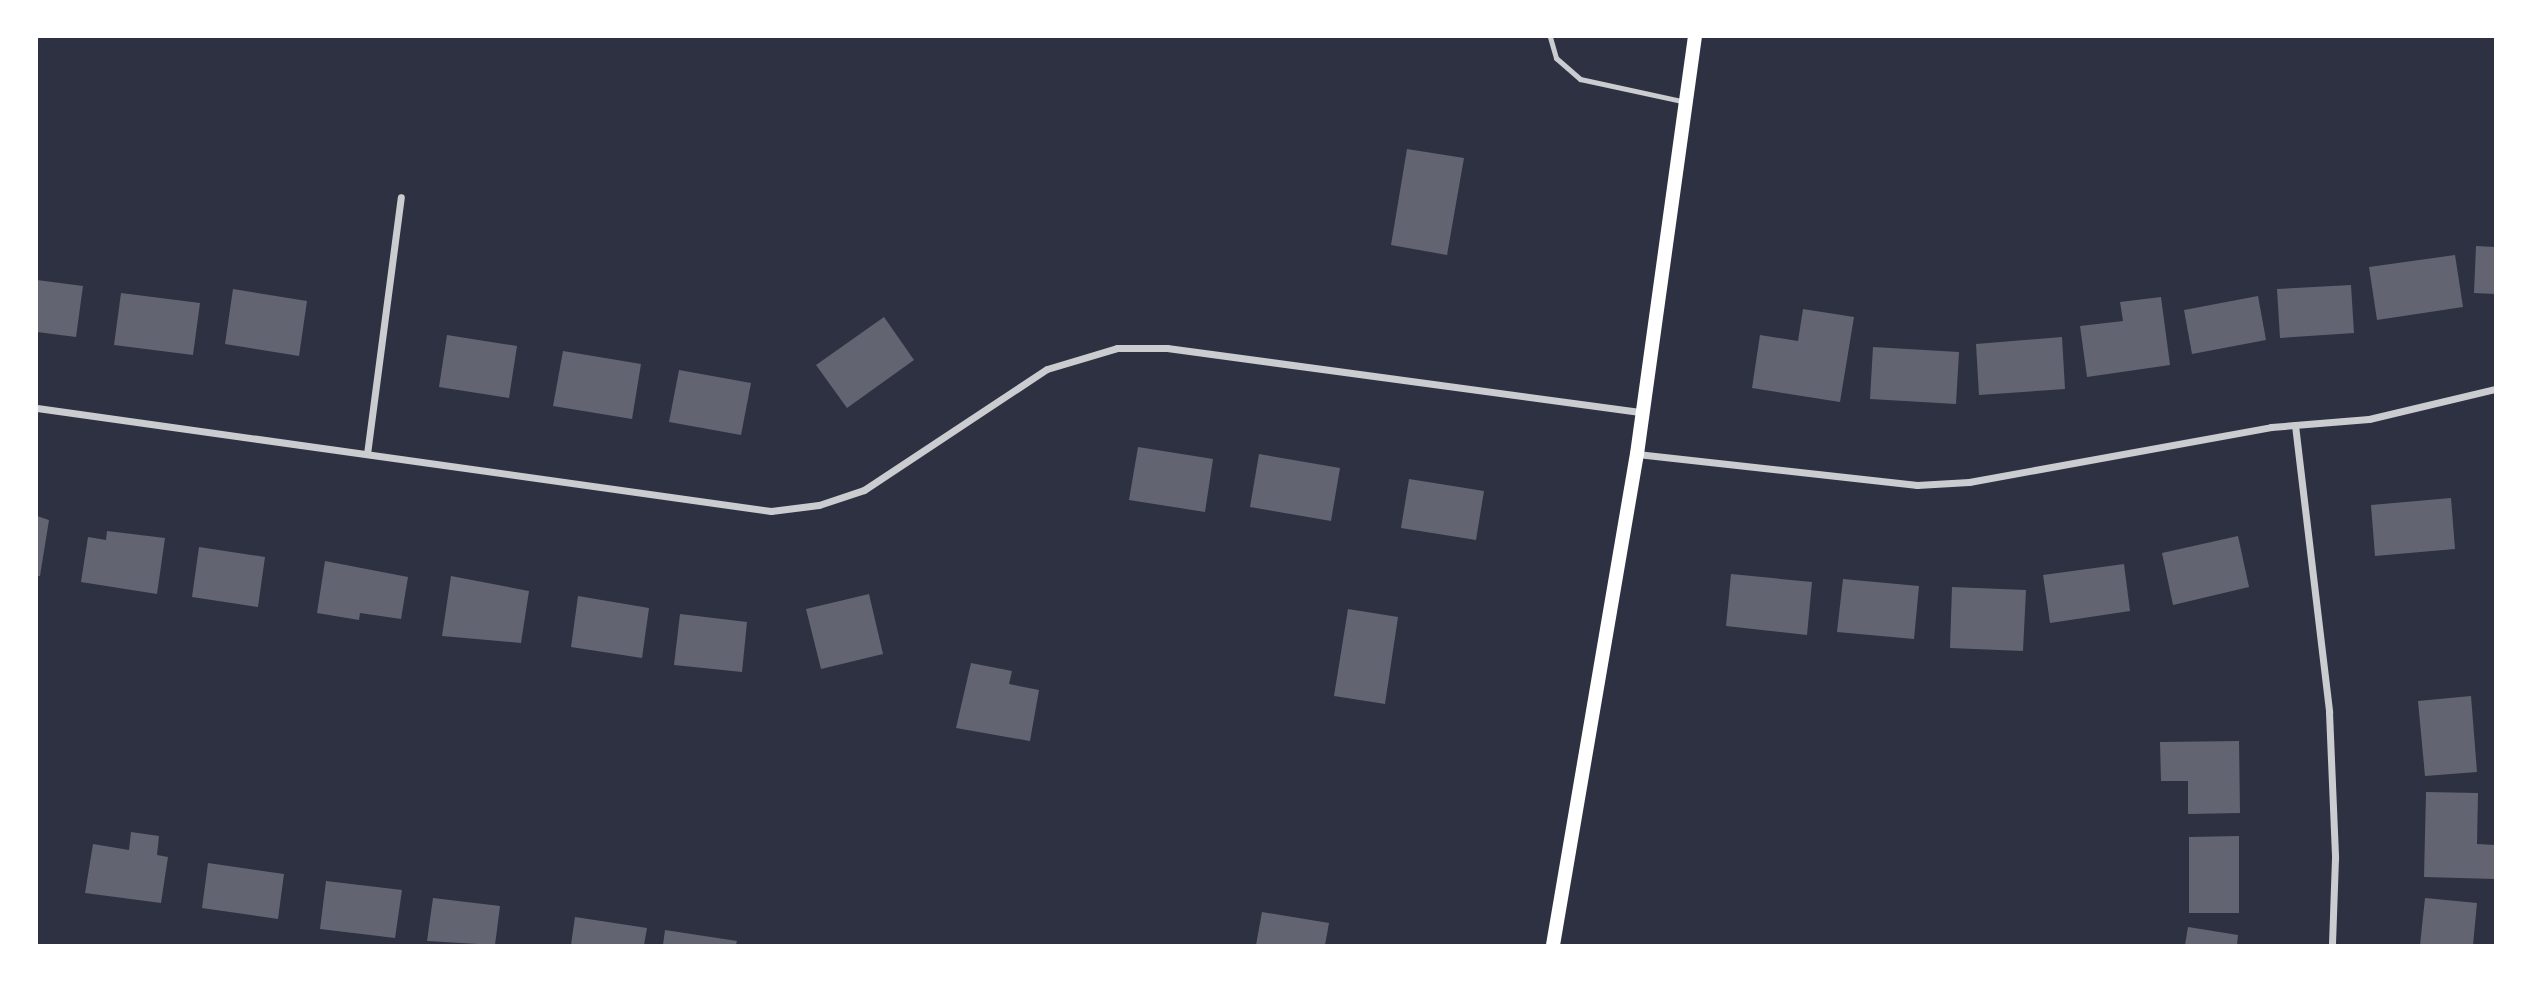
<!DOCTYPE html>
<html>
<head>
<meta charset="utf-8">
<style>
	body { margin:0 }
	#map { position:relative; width:2532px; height:982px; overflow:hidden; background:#2d3142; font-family:"Exo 2",sans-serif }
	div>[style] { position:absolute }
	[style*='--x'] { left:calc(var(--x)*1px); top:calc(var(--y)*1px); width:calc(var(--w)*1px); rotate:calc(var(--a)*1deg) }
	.building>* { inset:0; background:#626471 }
	.service>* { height:5px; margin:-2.5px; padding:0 2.5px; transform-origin:2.5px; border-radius:2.5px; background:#caccd0 }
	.minor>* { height:7px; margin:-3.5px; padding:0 3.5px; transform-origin:3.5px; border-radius:3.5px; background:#caccd0 }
	.secondary>* { height:14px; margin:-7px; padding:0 7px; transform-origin:7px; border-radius:7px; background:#fff }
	span { translate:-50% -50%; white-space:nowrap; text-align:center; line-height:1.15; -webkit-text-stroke:7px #fff; paint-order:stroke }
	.frame { position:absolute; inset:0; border:38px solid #fff; pointer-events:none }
</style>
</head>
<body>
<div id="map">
	<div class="building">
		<div style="clip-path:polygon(1407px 149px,1464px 158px,1447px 255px,1391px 245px)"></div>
		<div style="clip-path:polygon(2476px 246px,2495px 247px,2495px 294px,2474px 293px)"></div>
		<div style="clip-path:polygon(2455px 255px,2463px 307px,2377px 320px,2369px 267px)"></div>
		<div style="clip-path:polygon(37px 280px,83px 286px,76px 337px,37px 332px)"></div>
		<div style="clip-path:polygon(2351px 285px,2354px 333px,2280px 338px,2277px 289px)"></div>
		<div style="clip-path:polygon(233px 289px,307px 301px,299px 356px,225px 344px)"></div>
		<div style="clip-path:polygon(121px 293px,200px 303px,193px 355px,114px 345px)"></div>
		<div style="clip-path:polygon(2258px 296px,2266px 340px,2192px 354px,2184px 310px)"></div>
		<div style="clip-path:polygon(2161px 297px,2170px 365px,2087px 377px,2080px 326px,2123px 321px,2120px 302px)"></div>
		<div style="clip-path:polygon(1803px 309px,1854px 317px,1840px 402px,1752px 388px,1760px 335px,1798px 341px)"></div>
		<div style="clip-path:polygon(884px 317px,914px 360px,847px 408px,816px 365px)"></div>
		<div style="clip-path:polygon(447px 335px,517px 346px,509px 398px,439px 387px)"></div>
		<div style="clip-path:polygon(2062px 337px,2065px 389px,1979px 395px,1976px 344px)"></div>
		<div style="clip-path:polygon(1873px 347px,1959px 352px,1956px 404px,1870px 399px)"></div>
		<div style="clip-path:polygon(563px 351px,641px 364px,632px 419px,553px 406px)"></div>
		<div style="clip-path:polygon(679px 370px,751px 383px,741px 435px,669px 422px)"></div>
		<div style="clip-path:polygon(1138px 447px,1213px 459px,1205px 512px,1129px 500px)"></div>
		<div style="clip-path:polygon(1259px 454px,1340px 468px,1331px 521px,1250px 507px)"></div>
		<div style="clip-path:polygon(1409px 479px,1484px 491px,1476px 540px,1401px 528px)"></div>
		<div style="clip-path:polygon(2451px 498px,2455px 549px,2375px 556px,2371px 505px)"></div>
		<div style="clip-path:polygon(37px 516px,49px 520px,40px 576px,37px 576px)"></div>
		<div style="clip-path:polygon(107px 531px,165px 538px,157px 594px,81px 582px,88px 537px,106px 540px)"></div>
		<div style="clip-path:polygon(2238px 536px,2249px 587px,2173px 605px,2162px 553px)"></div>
		<div style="clip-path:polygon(199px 547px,265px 557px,258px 607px,192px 597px)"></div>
		<div style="clip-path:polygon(325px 561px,408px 577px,401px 619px,360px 613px,359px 620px,317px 613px)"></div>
		<div style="clip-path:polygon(2124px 564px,2130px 611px,2050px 623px,2043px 575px)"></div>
		<div style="clip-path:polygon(1731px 574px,1812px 582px,1807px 635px,1726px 626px)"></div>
		<div style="clip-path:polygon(451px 576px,529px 591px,521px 643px,442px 636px)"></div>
		<div style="clip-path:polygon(1843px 579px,1919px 586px,1914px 639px,1837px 632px)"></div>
		<div style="clip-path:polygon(1952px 587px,2026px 590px,2023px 651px,1950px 648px)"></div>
		<div style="clip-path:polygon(869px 594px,883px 654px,821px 669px,806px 609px)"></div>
		<div style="clip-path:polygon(578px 596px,649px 608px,642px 658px,571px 647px)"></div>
		<div style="clip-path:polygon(1348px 609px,1398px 617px,1385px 704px,1334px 696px)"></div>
		<div style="clip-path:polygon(680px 614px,747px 622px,742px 672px,674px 665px)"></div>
		<div style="clip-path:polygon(971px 663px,1012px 671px,1009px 684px,1039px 690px,1030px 741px,956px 728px)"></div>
		<div style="clip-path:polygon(2471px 696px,2477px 772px,2425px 776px,2418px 701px)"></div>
		<div style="clip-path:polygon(2239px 741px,2240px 813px,2188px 814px,2188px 781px,2161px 781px,2160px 742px)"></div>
		<div style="clip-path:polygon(2426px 792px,2478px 793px,2477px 844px,2495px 845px,2495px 879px,2424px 877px)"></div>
		<div style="clip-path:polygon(131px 832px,159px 836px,157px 855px,168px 857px,161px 903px,85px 893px,93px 844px,129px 850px)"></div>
		<div style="clip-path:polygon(2239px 836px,2239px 913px,2189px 913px,2189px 837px)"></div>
		<div style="clip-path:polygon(208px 863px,284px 874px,278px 919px,202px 908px)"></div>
		<div style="clip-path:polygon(326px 881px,402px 890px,395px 938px,320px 929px)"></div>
		<div style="clip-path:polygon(433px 898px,500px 906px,495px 945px,427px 941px)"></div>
		<div style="clip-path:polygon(2425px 898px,2477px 903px,2473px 945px,2420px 945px)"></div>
		<div style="clip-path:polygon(1262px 912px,1329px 923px,1325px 945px,1256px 945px)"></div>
		<div style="clip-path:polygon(575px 917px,647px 928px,644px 945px,571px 945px)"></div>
		<div style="clip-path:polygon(2188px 927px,2238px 935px,2237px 945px,2185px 945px)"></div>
		<div style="clip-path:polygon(665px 930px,737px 941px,736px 945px,663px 945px)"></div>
	</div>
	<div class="service">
		<div style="--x:1550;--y:37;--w:22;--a:74"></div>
		<div style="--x:1556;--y:58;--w:32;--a:41"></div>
		<div style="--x:1580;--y:79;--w:108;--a:12.2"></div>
	</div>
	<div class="minor">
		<div style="--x:37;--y:408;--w:741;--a:7.99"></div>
		<div style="--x:771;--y:511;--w:48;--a:-7.1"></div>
		<div style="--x:819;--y:505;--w:47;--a:-18.4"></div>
		<div style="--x:864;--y:490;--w:219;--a:-33.5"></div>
		<div style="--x:1047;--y:369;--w:73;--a:-16.7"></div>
		<div style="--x:1117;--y:348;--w:50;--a:0"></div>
		<div style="--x:1167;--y:348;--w:479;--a:7.7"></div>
		<div style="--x:2295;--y:425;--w:289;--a:83.2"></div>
		<div style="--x:2329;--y:712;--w:146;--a:87.6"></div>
		<div style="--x:2335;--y:858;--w:87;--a:92"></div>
		<div style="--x:367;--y:454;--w:259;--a:-82.5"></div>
		<div style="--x:1637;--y:454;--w:282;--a:6.3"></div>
		<div style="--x:1917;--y:485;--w:52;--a:-3.3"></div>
		<div style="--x:1969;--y:482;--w:307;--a:-10.3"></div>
		<div style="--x:2271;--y:427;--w:98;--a:-4.7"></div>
		<div style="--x:2369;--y:419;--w:130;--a:-13.4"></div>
	</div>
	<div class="secondary">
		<div style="--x:1553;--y:945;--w:498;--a:-80.3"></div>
		<div style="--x:1637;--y:454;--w:421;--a:-82.1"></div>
	</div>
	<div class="frame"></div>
</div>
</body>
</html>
